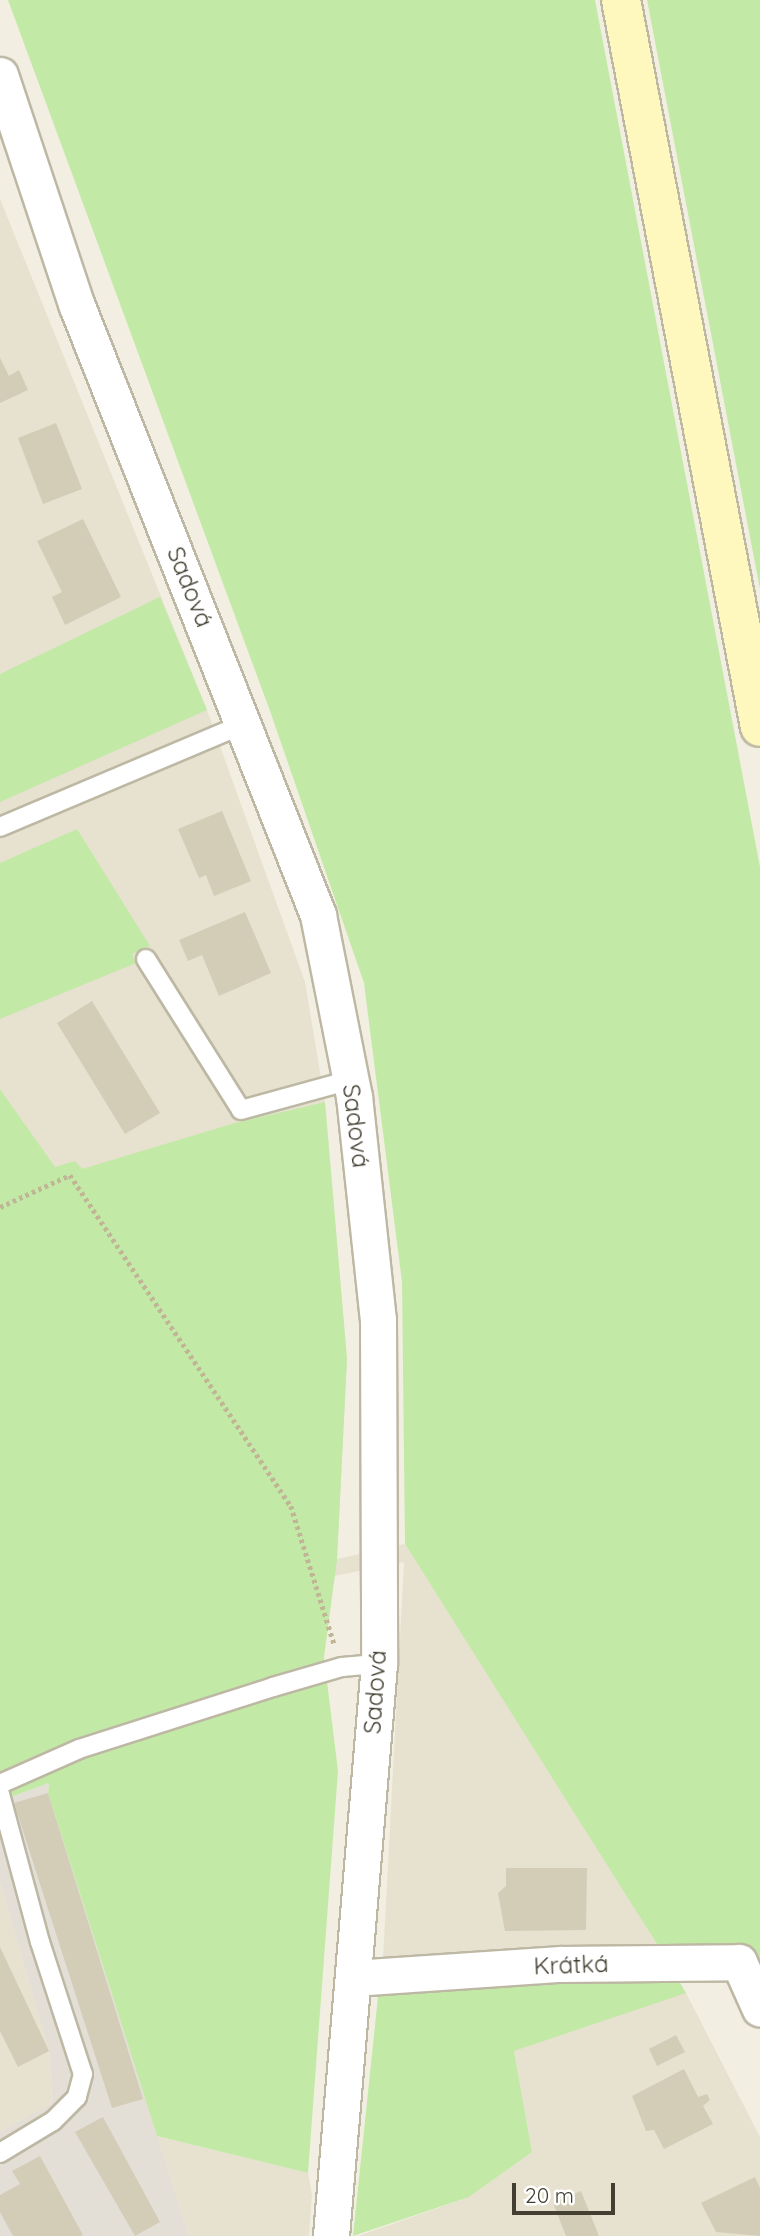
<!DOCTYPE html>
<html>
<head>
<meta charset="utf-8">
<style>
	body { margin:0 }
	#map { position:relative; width:760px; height:2236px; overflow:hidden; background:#f2efe2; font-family:Quicksand,sans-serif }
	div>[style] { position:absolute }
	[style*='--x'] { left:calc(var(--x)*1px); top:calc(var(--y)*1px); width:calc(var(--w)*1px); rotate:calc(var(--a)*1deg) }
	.residential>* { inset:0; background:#e6e2cf }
	.industrial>* { inset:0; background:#e3dfd7 }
	.green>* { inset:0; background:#c3e9a7 }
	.building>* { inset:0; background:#d3ccb7 }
	.path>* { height:4.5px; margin-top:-2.25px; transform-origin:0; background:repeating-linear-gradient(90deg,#c0b695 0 3.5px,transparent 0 7px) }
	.roads { filter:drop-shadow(2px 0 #bdb8a4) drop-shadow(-2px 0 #bdb8a4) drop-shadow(0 2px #bdb8a4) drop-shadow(0 -2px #bdb8a4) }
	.lane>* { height:18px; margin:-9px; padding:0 9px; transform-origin:9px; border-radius:9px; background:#fff }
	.street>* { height:35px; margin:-17.5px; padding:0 17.5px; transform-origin:17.5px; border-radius:17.5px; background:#fff }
	.secondary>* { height:38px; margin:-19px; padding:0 19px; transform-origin:19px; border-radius:19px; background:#fff8be }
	span { translate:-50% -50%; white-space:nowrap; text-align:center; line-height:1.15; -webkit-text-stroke:5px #fff; paint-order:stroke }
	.street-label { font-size:24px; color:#433f32 }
	.scale { position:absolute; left:512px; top:2183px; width:103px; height:32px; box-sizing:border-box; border:4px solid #433f32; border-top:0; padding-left:9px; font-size:21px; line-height:24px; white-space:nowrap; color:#433f32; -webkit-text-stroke:5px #fff; paint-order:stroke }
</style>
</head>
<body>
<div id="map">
	<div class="residential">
		<div style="clip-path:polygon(0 199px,207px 710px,305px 982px,325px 1102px,347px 1359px,337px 1559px,405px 1544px,602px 1854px,686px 1993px,760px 2137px,760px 2236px,358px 2236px,469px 2197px,532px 2152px,514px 2051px,383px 1959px,404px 1562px,334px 1576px,293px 1479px,55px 1168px,0 1089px)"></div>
		<div style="clip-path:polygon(0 1883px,49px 2051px,52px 2103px,0 2131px)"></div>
		<div style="clip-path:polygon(157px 2136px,308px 2173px,312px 2195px,309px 2236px,189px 2236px)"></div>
	</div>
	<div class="industrial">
		<div style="clip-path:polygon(49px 1783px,48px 1793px,189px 2236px,0 2236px,0 2131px,52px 2103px,49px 2051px,0 1883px,0 1801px)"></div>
	</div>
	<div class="green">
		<div style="clip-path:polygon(8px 0,595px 0,760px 867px,760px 1980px,660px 1949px,405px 1544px,402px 1282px,364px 983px,270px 711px)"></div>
		<div style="clip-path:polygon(647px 0,760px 0,760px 589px)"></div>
		<div style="clip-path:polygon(160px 597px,207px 710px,0 802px,0 674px)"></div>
		<div style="clip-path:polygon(77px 829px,150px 946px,132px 954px,136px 963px,0 1019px,0 863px)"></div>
		<div style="clip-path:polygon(0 1089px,55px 1167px,75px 1161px,82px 1169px,235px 1123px,325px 1102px,347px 1359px,337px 1560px,324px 1657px,338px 1771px,308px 2173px,157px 2136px,48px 1793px,49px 1783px,0 1801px)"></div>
		<div style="clip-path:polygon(673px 1971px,686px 1993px,514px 2051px,532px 2152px,469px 2197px,353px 2236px,379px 1987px)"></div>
	</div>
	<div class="building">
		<div style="clip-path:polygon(0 358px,9px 376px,19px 370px,28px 390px,0 403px)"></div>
		<div style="clip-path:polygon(56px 423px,82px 489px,43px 504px,18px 438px)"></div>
		<div style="clip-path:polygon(83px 519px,121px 597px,65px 625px,52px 597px,62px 592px,37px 541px)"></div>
		<div style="clip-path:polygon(222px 811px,251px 881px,214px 896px,206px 875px,199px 878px,178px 829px)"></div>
		<div style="clip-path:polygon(245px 912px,271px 973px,219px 996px,202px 955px,188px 961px,179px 940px)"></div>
		<div style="clip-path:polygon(92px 1001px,160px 1113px,125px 1134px,57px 1023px)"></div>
		<div style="clip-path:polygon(48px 1793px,143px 2099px,112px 2108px,14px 1803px)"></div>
		<div style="clip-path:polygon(506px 1868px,587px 1868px,586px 1930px,505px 1931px,498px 1893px,506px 1886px)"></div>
		<div style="clip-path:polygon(0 1947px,49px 2051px,18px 2067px,0 2031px)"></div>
		<div style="clip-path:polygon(676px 2035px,685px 2052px,657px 2066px,649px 2049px)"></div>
		<div style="clip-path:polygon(684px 2069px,698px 2097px,707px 2094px,710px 2100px,703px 2106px,713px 2124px,664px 2149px,654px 2130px,646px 2131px,632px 2096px)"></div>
		<div style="clip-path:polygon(103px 2117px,160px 2222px,135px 2236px,75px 2132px)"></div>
		<div style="clip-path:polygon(40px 2156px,83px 2235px,81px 2236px,13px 2236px,0 2212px,0 2195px,20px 2184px,12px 2171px)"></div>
		<div style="clip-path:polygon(755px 2177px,760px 2188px,760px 2236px,716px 2232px,701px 2203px)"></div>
		<div style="clip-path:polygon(581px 2191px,599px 2236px,566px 2236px,553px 2203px)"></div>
	</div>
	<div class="path">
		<div style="--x:0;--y:1207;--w:77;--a:-24.6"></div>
		<div style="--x:70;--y:1175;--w:398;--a:56.3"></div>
		<div style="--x:291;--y:1506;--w:144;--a:72.6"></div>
	</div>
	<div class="roads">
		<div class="lane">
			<div style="--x:0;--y:827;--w:265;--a:-22.9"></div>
			<div style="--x:146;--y:959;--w:178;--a:57.8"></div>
			<div style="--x:241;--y:1110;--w:114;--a:-15.3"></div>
			<div style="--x:0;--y:1784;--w:86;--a:-23.9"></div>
			<div style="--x:79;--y:1749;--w:204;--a:-17.7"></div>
			<div style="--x:273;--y:1687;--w:72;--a:-16.2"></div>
			<div style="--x:342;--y:1667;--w:37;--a:-5"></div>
			<div style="--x:0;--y:1794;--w:153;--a:74.9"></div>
			<div style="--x:40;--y:1942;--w:139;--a:72"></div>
			<div style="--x:83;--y:2074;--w:24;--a:105"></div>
			<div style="--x:77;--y:2097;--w:34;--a:135"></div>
			<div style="--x:53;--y:2121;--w:62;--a:148.9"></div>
		</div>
		<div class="street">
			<div style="--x:0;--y:75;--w:243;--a:71.6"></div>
			<div style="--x:77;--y:306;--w:655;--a:68.41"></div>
			<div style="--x:318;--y:915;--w:185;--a:78.8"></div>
			<div style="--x:354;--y:1096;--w:224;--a:83.9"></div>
			<div style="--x:378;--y:1319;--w:345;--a:89.8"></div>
			<div style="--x:379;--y:1664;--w:574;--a:94.8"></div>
			<div style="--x:353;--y:1978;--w:208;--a:-3.9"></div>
			<div style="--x:561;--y:1964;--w:178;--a:-0.6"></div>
			<div style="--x:739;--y:1962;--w:51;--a:65.9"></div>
		</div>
		<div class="secondary">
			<div style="--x:621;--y:0;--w:740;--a:79.18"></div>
		</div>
	</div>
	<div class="street-label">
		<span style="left:190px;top:587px;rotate:68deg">Sadová</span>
		<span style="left:356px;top:1126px;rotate:83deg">Sadová</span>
		<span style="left:375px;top:1692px;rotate:-86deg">Sadová</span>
		<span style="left:571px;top:1965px;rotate:-2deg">Krátká</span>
	</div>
	<div class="scale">20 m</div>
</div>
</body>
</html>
